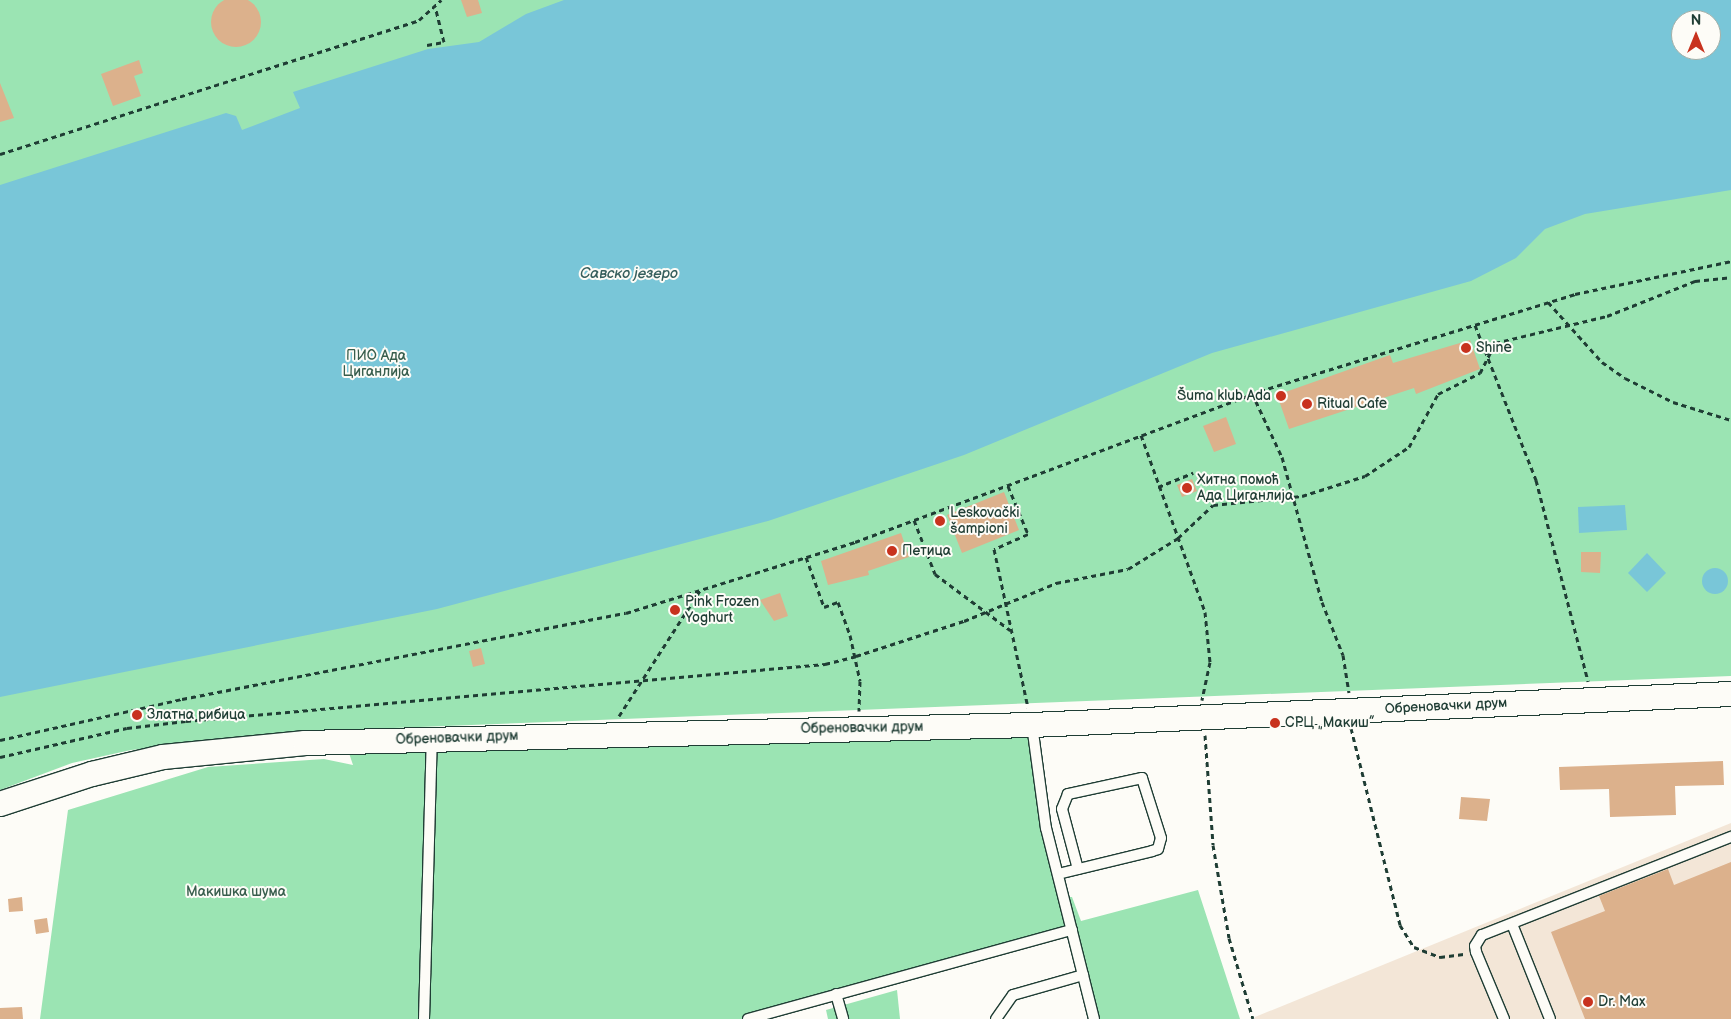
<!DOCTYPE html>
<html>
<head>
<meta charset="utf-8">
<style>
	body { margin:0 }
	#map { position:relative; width:1731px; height:1019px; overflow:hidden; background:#fdfcf7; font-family:"Balsamiq Sans",sans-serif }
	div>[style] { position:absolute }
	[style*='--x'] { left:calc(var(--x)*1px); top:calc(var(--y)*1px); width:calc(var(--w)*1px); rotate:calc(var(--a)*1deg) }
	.built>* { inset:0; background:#f3e6d7 }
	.green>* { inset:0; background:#9be4b3 }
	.water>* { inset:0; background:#79c6d8 }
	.round { border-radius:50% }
	.building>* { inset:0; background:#dcb18c }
	.path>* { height:3px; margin-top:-1.5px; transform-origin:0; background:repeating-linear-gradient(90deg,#1f3d34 0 5px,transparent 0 9px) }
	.roads { filter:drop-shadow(1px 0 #1f3d34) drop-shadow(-1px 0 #1f3d34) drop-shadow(0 1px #1f3d34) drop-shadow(0 -1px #1f3d34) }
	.service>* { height:10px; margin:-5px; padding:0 5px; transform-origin:5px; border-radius:5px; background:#fdfcf7 }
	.tertiary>* { height:24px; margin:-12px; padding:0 12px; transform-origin:12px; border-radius:12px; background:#fdfcf7 }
	.dots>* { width:14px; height:14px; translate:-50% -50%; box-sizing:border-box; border:2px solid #fdfcf7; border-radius:50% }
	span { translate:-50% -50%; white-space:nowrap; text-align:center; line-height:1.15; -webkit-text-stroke:4px #fdfcf7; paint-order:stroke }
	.poi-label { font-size:14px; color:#1f3d34 }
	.left { translate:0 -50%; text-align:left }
	.right { translate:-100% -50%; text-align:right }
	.park-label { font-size:14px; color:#385e4d }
	.street-label { font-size:14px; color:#1f3d34 }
	.water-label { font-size:15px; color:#365f5d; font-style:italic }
	.north { position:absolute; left:1671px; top:10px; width:50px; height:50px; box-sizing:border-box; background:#fdfcf7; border:1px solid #a4b0a9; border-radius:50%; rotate:0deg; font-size:14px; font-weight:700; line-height:20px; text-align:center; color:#1f3d34 }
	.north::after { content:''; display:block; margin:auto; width:18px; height:22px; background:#c8321e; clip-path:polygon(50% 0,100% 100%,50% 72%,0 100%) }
</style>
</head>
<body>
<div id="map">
	<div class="built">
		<div style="clip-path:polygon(1731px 823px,1731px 1019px,1255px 1019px,1255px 1017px)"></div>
	</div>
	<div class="green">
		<div style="clip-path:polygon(evenodd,0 0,1731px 0,1731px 676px,316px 731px,131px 750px,72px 763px,0 790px,0 0,1681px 20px,1711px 20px,1711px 50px,1681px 50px,1681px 20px)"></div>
		<div style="clip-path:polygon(1032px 725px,1063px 897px,1072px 897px,1081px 921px,1198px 890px,1240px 1019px,1094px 1019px,1072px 930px,748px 1019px,40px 1019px,68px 810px,208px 767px,324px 759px,353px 765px,345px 741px)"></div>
		<div style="clip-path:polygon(897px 990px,900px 1019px,828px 1019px,826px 1010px)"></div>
	</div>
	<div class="water">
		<div style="clip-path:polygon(evenodd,564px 0,1731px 0,1731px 190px,1585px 214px,1545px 229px,1516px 258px,1471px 281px,1212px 353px,964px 455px,768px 521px,437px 609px,0 697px,0 185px,226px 113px,236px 116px,242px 130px,300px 108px,293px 92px,428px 49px,479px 42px,526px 14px,564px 0,1681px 20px,1711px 20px,1711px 50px,1681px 50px,1681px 20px)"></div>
		<div style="clip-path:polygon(1625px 505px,1627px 530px,1579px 533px,1578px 507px)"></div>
		<div style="clip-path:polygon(1647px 553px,1666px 573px,1647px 592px,1628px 573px)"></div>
		<div class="round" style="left:1702px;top:568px;width:26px;height:26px"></div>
	</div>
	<div class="building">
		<div class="round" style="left:211px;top:-3px;width:50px;height:50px"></div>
		<div style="clip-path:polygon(461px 0,478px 0,482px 13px,467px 17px)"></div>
		<div style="clip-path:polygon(139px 60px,143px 73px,134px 76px,141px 96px,113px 106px,101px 74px)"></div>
		<div style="clip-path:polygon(0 83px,14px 118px,0 122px)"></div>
		<div style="clip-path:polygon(1470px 340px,1480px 369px,1416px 394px,1414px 388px,1289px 429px,1277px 395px,1390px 355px,1393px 363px)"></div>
		<div style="clip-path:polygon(1226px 417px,1236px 444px,1214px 452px,1203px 426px)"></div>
		<div style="clip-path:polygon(1192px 479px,1197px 491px,1182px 497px,1177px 485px)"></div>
		<div style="clip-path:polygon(1004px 492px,1019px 530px,962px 553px,947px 515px)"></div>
		<div style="clip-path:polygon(901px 533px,909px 557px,868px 571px,869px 575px,828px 585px,821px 561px)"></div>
		<div style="clip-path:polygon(1581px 552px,1601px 552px,1600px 573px,1581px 572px)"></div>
		<div style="clip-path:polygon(780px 593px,788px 616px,774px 621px,760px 600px)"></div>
		<div style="clip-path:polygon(481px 648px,485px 664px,473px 667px,469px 651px)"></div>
		<div style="clip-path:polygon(1723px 761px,1724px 785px,1675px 786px,1676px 815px,1610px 817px,1609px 789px,1560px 790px,1559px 767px)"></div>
		<div style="clip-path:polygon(1461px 797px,1490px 799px,1487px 821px,1459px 819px)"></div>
		<div style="clip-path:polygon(1731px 862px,1731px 1019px,1585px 1019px,1551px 932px,1605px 911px,1599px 896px,1668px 869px,1674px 885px)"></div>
		<div style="clip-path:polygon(22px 897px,23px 911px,9px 912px,8px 899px)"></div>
		<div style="clip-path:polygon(47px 918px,49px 932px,36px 934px,34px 920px)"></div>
		<div style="clip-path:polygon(22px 1007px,23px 1019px,0 1019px,0 1008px)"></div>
	</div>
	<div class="path">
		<div style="--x:427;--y:45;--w:17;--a:-10"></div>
		<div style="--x:444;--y:42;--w:36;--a:-104"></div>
		<div style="--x:0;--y:154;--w:440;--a:-17.7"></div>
		<div style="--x:419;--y:20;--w:30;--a:-42"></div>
		<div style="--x:1548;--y:302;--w:81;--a:48"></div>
		<div style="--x:1602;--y:362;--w:28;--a:35"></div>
		<div style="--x:1625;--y:378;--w:54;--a:26.6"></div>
		<div style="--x:1673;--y:402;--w:61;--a:17.2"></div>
		<div style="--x:1475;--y:325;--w:167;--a:68.5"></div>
		<div style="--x:1536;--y:480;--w:208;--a:75.5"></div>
		<div style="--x:1252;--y:393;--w:71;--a:64.9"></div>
		<div style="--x:1282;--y:457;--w:150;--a:74.6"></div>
		<div style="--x:1322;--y:602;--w:57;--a:68.4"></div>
		<div style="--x:1343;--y:655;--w:38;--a:81"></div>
		<div style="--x:1141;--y:435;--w:188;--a:70.1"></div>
		<div style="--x:1205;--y:612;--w:50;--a:84.3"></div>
		<div style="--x:1210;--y:662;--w:39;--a:102"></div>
		<div style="--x:1008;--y:486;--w:52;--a:67.4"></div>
		<div style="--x:1028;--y:534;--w:37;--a:156"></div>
		<div style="--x:994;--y:549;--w:162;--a:77.9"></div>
		<div style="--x:1158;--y:487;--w:38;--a:-22"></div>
		<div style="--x:914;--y:520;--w:58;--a:68.7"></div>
		<div style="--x:935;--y:574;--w:94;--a:36.7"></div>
		<div style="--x:806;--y:557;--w:53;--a:70.2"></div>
		<div style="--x:824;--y:607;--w:15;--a:-20"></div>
		<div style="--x:838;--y:602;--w:35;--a:70"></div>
		<div style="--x:850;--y:635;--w:47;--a:77.7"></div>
		<div style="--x:860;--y:681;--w:30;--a:92"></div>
		<div style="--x:619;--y:716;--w:151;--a:-57.2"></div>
		<div style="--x:1351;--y:728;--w:203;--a:76"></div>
		<div style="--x:1400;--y:925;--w:26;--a:58"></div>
		<div style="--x:1414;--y:947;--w:28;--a:21"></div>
		<div style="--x:1440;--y:957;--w:24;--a:-7"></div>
		<div style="--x:1205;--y:735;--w:110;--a:85.8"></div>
		<div style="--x:1213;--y:845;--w:94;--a:80.2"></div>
		<div style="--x:1229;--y:938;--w:84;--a:73.5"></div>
		<div style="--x:0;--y:740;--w:187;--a:-12.7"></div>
		<div style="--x:182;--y:699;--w:452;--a:-11"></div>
		<div style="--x:626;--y:613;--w:240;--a:-17.2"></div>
		<div style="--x:855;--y:542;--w:432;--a:-20.4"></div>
		<div style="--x:1260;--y:391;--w:330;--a:-17.1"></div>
		<div style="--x:1575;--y:294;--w:159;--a:-11.9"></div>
		<div style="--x:0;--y:757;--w:130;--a:-12.9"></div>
		<div style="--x:127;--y:728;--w:59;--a:-6.8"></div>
		<div style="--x:186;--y:721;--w:642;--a:-5.1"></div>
		<div style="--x:825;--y:664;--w:32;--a:-14"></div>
		<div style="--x:856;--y:656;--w:114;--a:-18"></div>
		<div style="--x:964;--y:621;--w:100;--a:-22.4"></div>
		<div style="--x:1056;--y:583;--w:73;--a:-11"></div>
		<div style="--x:1128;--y:569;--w:59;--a:-31.8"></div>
		<div style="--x:1178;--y:538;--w:48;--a:-43.3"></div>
		<div style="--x:1213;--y:505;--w:89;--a:-5.8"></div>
		<div style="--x:1302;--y:496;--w:66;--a:-17.6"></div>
		<div style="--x:1365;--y:476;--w:53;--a:-33.4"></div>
		<div style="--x:1409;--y:447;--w:60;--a:-61.3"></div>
		<div style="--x:1438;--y:394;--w:47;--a:-26.6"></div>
		<div style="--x:1480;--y:373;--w:34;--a:-63"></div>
		<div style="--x:1495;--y:343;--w:115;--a:-13.6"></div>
		<div style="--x:1607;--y:316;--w:95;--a:-21.7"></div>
		<div style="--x:1695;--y:281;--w:36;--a:-6"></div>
	</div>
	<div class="roads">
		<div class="service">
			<div style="--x:1032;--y:725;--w:104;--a:82.3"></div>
			<div style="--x:1046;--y:828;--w:197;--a:75.9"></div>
			<div style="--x:1058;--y:874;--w:97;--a:-13.7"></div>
			<div style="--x:1152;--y:851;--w:6;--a:-18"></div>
			<div style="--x:1158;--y:849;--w:11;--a:-75"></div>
			<div style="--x:1161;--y:838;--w:63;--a:-107.6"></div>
			<div style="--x:1142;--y:778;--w:76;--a:167.8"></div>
			<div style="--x:1068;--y:794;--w:16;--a:112"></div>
			<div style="--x:1062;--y:809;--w:62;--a:75.1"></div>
			<div style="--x:1512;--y:924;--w:102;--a:68.2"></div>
			<div style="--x:836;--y:994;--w:26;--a:74"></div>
			<div style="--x:424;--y:1019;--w:279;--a:-88.4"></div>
			<div style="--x:748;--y:1019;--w:336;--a:-15.4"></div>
			<div style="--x:996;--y:1019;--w:29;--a:-55"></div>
			<div style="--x:1013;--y:995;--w:73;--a:-15.9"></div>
			<div style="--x:1504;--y:1019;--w:73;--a:-112.7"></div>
			<div style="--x:1476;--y:952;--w:6;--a:-99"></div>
			<div style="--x:1475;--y:946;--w:13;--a:-58"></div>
			<div style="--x:1482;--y:935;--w:268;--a:-21.5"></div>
		</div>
		<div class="tertiary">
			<div style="--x:0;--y:804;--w:97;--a:-18.1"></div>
			<div style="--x:92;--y:774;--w:73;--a:-13.5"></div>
			<div style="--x:163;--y:757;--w:143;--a:-5.6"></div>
			<div style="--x:305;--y:743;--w:727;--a:-1.42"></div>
			<div style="--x:1032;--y:725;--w:700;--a:-2.54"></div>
		</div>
	</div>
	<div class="dots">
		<div style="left:1466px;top:348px;background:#c8321e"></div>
		<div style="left:1281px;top:396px;background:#c8321e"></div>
		<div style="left:1307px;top:404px;background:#c8321e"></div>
		<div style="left:1187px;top:488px;background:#c8321e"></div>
		<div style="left:940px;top:521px;background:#c8321e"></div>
		<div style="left:892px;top:551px;background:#c8321e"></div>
		<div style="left:675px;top:610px;background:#c8321e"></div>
		<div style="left:137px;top:715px;background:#c8321e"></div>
		<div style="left:1275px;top:723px;background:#c8321e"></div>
		<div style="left:1588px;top:1002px;background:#c8321e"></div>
	</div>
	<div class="poi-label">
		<span class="left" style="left:1476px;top:348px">Shine</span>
		<span class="right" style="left:1271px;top:396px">Šuma klub Ada</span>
		<span class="left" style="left:1317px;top:404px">Ritual Cafe</span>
		<span class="left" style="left:1197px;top:488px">Хитна помоћ<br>Ада Циганлија</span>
		<span class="left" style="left:950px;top:521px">Leskovački<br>šampioni</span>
		<span class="left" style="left:902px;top:551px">Петица</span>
		<span class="left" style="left:685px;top:610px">Pink Frozen<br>Yoghurt</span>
		<span class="left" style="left:147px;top:715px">Златна рибица</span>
		<span class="left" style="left:1285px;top:723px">СРЦ „Макиш”</span>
		<span class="left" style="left:1598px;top:1002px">Dr. Max</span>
	</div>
	<div class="park-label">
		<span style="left:376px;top:364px">ПИО Ада<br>Циганлија</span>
		<span style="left:236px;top:892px">Макишка шума</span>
	</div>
	<div class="street-label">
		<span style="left:1446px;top:706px;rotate:-3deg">Обреновачки друм</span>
		<span style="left:862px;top:728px;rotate:-1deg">Обреновачки друм</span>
		<span style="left:457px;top:738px;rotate:-2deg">Обреновачки друм</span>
	</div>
	<div class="water-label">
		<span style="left:629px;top:274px">Савско језеро</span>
	</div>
	<div class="north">N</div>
</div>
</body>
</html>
